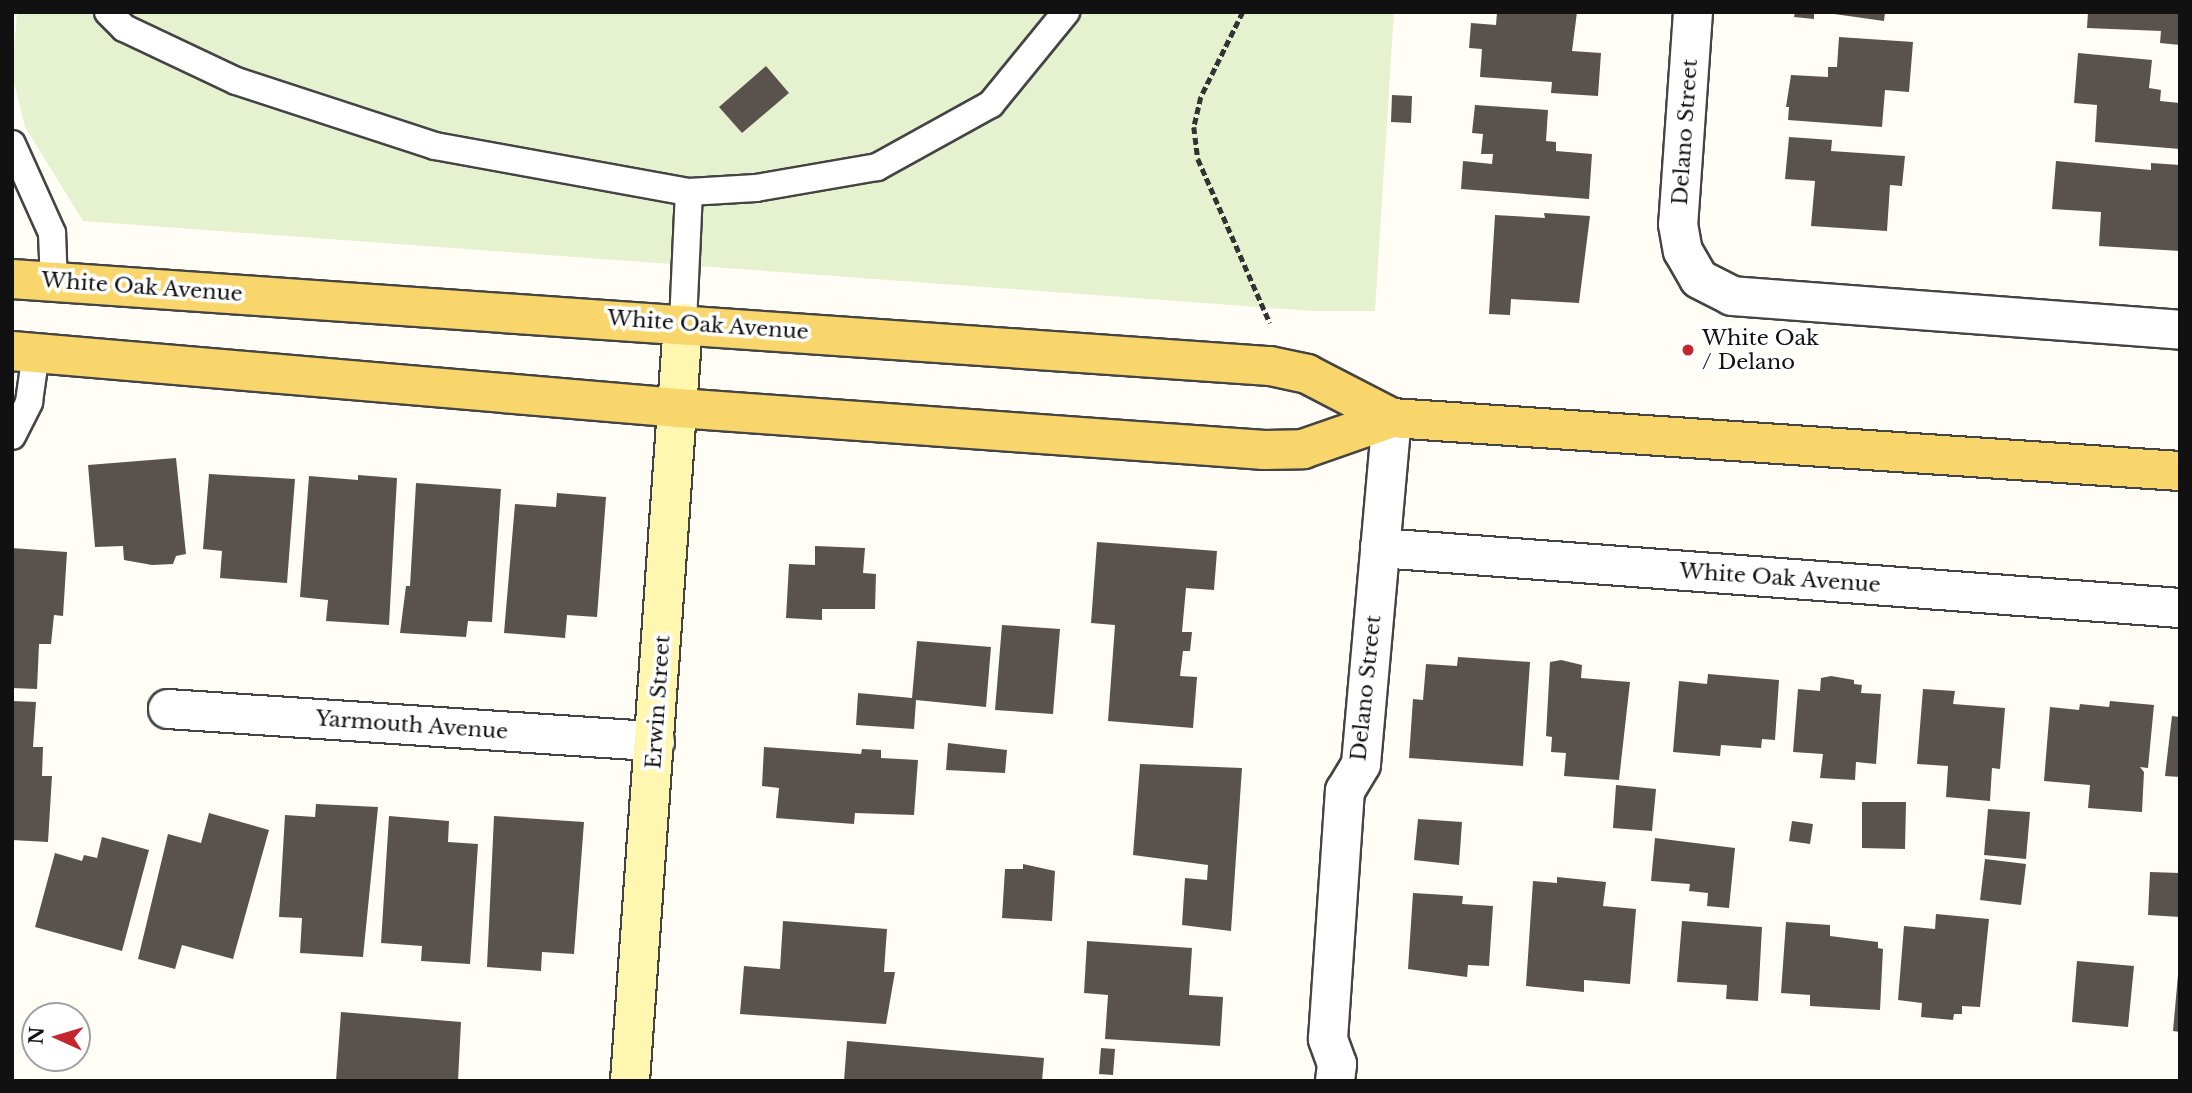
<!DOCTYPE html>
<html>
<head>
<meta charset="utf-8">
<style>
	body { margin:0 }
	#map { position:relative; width:2192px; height:1093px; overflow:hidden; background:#fffdf5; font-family:"Libre Baskerville",serif }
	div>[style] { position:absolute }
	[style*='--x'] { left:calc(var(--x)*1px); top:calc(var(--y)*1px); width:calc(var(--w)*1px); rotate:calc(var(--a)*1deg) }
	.pitch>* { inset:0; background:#e6f2cf }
	.building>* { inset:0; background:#5a524d }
	.path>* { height:4.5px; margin-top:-2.25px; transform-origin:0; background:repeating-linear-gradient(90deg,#333 0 7px,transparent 0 10.5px) }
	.roads { filter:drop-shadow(2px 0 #444) drop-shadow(-2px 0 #444) drop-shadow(0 2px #444) drop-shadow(0 -2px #444) }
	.lane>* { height:26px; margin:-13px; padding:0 13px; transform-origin:13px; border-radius:13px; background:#fff }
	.street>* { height:38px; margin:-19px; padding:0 19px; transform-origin:19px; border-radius:19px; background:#fff }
	.secondary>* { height:38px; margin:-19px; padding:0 19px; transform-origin:19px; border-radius:19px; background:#fff6b0 }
	.primary>* { height:38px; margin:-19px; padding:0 19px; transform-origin:19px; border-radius:19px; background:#f9d66b }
	.dots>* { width:19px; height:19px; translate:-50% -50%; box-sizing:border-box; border:4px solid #fff; border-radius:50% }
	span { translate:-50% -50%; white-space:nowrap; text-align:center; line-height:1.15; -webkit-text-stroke:7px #fff; paint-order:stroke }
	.street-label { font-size:21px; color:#111 }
	.poi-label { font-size:21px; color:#111 }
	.left { translate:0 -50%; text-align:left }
	.frame { position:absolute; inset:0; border:14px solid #111; pointer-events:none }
	.north { position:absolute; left:21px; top:1002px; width:70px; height:70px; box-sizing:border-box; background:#fff; border:2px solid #a0a0a0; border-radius:50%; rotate:274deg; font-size:19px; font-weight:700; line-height:28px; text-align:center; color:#111 }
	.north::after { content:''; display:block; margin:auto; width:24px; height:32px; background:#c4262e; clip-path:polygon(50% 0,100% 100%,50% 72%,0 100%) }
</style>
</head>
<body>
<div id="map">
	<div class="pitch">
		<div style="clip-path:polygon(17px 12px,1394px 12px,1375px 311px,1312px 311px,83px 221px,25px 127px,12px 74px)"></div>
	</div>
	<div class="building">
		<div style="clip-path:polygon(1497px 12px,1577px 12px,1572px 51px,1601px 53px,1598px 96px,1551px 93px,1552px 82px,1480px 77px,1482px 49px,1469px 48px,1471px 23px,1496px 25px)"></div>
		<div style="clip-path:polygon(1795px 12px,1814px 12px,1814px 19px,1794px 17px)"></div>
		<div style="clip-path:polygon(1820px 12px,1885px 12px,1884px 21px)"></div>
		<div style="clip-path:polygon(2088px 12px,2180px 12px,2180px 45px,2160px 43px,2161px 31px,2087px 28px)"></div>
		<div style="clip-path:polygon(1839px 37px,1913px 42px,1909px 92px,1885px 90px,1882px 127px,1788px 120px,1789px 107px,1786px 107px,1791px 75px,1828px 77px,1828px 67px,1837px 67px)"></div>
		<div style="clip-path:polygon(2078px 53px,2152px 60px,2149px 88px,2161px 90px,2160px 101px,2180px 103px,2180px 149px,2095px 142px,2097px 105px,2074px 103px)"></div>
		<div style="clip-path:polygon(766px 66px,789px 93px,742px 133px,719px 107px)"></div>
		<div style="clip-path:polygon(1392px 95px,1412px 96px,1411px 123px,1391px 122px)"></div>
		<div style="clip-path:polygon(1475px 105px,1548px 110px,1546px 141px,1556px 142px,1556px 151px,1592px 154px,1589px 199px,1461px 189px,1463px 161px,1492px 164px,1493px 154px,1481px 154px,1483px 134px,1472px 133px)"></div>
		<div style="clip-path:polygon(1789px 137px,1832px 140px,1831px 151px,1905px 156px,1902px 186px,1890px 185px,1887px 231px,1811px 226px,1815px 181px,1785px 179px)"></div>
		<div style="clip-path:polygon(2056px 161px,2151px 170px,2151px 163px,2180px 165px,2180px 251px,2099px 246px,2101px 212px,2052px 209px)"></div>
		<div style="clip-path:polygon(1544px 213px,1590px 216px,1579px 303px,1511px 299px,1510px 315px,1489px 314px,1495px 215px,1545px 218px)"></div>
		<div style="clip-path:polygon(176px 458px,186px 554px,176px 556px,173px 564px,152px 565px,124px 560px,123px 546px,95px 547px,88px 465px)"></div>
		<div style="clip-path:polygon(209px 474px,295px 479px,287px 583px,220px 578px,222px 551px,203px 549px)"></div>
		<div style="clip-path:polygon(358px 475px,397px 478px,389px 625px,326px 621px,328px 600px,300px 597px,309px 476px,358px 480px)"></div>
		<div style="clip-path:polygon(416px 483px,501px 489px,492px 622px,468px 621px,466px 637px,400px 633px,406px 586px,410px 586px)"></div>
		<div style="clip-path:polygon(557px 493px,606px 497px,597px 617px,567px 615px,565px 638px,504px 633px,515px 504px,556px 507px)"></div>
		<div style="clip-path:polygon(1097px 542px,1217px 551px,1214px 590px,1186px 588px,1182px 632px,1192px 632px,1190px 651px,1183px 651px,1180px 676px,1197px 677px,1193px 728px,1108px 721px,1115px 625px,1091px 623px)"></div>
		<div style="clip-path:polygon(815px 546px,865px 548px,863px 573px,876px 574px,875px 609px,822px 609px,822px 620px,786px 618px,789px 564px,815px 565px)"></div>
		<div style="clip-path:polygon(12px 548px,67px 552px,63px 616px,54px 615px,51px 644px,39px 644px,37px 689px,12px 688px)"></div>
		<div style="clip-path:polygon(1002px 625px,1060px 629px,1053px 714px,995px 710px)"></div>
		<div style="clip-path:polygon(917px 641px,991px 647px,986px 707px,916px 700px,914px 729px,856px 725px,858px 693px,912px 698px)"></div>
		<div style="clip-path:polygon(1458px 657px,1530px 662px,1523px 766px,1409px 758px,1413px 699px,1423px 700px,1426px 664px,1457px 666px)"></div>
		<div style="clip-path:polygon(1561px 660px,1582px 665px,1581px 678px,1630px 682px,1619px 780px,1564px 776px,1566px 753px,1551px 752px,1552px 737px,1546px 736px,1550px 662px)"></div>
		<div style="clip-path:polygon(1708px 674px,1779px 680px,1775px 740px,1762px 739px,1761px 748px,1721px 745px,1720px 756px,1673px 752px,1679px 681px,1707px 684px)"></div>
		<div style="clip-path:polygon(1831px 676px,1854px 680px,1854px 684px,1862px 685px,1861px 693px,1881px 694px,1876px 764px,1856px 762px,1855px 780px,1820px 778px,1823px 754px,1793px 752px,1798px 689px,1820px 691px,1821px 678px)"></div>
		<div style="clip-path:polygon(1923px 689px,1955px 691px,1953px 704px,2005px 708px,2000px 769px,1992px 768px,1990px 801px,1946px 797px,1948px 766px,1917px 764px)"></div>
		<div style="clip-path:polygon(12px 701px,36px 702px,33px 747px,43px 747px,42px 776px,52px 776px,48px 842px,12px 840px)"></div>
		<div style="clip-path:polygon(2110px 701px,2154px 705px,2148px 768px,2140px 767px,2144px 772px,2142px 812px,2088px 808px,2090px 785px,2044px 781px,2050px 707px,2079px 710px,2080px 704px,2109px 707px)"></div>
		<div style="clip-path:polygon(2172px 716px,2180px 717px,2180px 777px,2165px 776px)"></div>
		<div style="clip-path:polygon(948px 743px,1007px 750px,1005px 773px,946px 770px)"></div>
		<div style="clip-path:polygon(764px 747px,861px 754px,862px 749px,881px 750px,881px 758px,918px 760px,914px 815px,855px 813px,854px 824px,776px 818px,779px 788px,762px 786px)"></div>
		<div style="clip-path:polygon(1140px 764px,1242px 768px,1231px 931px,1182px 925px,1185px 878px,1207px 880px,1208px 865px,1133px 855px)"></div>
		<div style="clip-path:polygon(1616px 785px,1656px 789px,1652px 831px,1613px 828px)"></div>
		<div style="clip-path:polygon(1862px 802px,1906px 802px,1905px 849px,1862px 848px)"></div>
		<div style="clip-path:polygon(316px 804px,378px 807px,363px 957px,300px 953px,302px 918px,279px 917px,285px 815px,315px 817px)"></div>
		<div style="clip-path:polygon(1988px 809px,2030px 812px,2026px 859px,1984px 855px)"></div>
		<div style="clip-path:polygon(209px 813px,269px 830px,233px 959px,182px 945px,175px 969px,138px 959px,168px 834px,201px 843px)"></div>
		<div style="clip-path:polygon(389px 816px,449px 821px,448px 842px,478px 844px,470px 964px,421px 961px,422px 946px,381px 943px)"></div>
		<div style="clip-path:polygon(494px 816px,584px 822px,574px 954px,542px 952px,541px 971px,487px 967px)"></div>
		<div style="clip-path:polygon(1418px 819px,1462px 822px,1459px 865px,1414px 860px)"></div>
		<div style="clip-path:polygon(1792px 821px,1813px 824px,1810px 844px,1789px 841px)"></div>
		<div style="clip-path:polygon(102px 837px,149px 850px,122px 951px,35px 927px,55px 853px,82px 861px,84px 855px,97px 858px)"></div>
		<div style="clip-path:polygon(1655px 838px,1735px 848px,1729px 908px,1707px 906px,1708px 893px,1689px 891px,1690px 884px,1651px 881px)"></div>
		<div style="clip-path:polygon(1985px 859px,2026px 864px,2021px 905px,1980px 900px)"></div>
		<div style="clip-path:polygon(1023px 864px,1055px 871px,1052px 921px,1002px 918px,1005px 869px,1023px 869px)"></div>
		<div style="clip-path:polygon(2150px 872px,2180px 873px,2180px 917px,2148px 915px)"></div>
		<div style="clip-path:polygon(1557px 877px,1606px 882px,1603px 906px,1636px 909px,1630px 984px,1584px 980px,1584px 992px,1526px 986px,1533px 881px,1557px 883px)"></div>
		<div style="clip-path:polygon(1413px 893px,1463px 896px,1462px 904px,1493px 906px,1489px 966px,1468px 965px,1467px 977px,1408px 969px)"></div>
		<div style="clip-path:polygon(1936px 914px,1989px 919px,1980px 1007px,1962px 1006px,1962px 1014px,1954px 1014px,1953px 1020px,1921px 1017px,1922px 1003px,1898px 1000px,1904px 926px,1935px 929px)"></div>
		<div style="clip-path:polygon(783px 921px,887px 929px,884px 972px,895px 972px,886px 1024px,740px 1014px,744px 966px,780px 969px)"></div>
		<div style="clip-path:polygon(1682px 921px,1762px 927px,1758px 1001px,1726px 999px,1727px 985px,1677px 982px)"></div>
		<div style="clip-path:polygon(1786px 922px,1830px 925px,1830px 936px,1878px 942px,1878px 948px,1883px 949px,1880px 1010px,1810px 1006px,1810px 995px,1781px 993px)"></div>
		<div style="clip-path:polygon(1087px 941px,1192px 948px,1189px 995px,1223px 997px,1220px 1046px,1105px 1039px,1108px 995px,1084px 993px)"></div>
		<div style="clip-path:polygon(2077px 961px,2134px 966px,2128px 1027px,2072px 1022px)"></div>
		<div style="clip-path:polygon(2178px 975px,2180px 976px,2180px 1032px,2173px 1031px)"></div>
		<div style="clip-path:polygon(341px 1012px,461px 1022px,458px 1081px,336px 1081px)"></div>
		<div style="clip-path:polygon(847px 1041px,1044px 1058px,1042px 1081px,844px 1081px)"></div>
		<div style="clip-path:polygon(1101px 1048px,1115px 1049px,1113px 1075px,1099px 1074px)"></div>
	</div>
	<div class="path">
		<div style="--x:1243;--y:12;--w:95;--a:116.3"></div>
		<div style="--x:1201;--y:97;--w:31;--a:103"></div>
		<div style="--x:1194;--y:127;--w:32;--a:83"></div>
		<div style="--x:1198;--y:159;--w:179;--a:66.3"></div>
	</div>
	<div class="roads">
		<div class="lane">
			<div style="--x:108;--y:12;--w:23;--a:45"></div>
			<div style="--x:124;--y:28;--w:124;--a:25.3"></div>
			<div style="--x:236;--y:81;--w:209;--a:18.1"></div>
			<div style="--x:435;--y:146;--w:258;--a:10.3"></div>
			<div style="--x:689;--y:192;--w:67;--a:-3.4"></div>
			<div style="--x:756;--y:188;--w:123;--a:-9.8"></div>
			<div style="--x:877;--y:167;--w:130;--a:-28.9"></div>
			<div style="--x:991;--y:104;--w:119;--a:-50.8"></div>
			<div style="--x:12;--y:144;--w:98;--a:65.8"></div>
			<div style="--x:52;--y:233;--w:49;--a:87.7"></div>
			<div style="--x:683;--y:323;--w:131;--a:-87.4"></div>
			<div style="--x:12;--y:436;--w:38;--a:-63"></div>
			<div style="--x:29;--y:402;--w:49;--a:-81.9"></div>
		</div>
		<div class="street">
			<div style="--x:1693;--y:12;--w:213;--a:94"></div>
			<div style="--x:1678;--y:224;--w:27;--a:80"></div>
			<div style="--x:1683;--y:251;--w:32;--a:60"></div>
			<div style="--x:1699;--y:279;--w:37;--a:27"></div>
			<div style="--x:1732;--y:296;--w:449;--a:4.3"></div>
			<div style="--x:1380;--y:548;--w:802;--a:4.29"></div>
			<div style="--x:168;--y:709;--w:488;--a:3.8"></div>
			<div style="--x:1335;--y:1081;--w:17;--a:-83"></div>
			<div style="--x:1337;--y:1064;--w:27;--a:-110"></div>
			<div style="--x:1328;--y:1039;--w:249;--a:-86.1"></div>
			<div style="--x:1345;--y:791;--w:31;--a:-59"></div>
			<div style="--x:1361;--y:764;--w:347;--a:-84.9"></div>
		</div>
		<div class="secondary">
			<div style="--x:630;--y:1081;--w:760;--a:-86"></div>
		</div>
		<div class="primary">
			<div style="--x:12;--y:279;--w:1261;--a:3.96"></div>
			<div style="--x:1270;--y:366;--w:38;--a:12"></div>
			<div style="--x:1307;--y:374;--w:96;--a:27.4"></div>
			<div style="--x:12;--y:351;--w:668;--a:4.89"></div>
			<div style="--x:678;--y:408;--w:588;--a:4.1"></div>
			<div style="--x:1264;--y:450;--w:39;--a:-1"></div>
			<div style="--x:1303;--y:449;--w:94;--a:-19.2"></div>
			<div style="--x:1392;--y:418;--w:790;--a:3.85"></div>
		</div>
	</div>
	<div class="dots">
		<div style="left:1688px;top:350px;background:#c4262e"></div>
	</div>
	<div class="street-label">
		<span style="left:1685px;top:132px;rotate:-86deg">Delano Street</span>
		<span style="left:142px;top:287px;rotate:4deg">White Oak Avenue</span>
		<span style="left:708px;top:325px;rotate:4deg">White Oak Avenue</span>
		<span style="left:1780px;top:578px;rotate:4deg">White Oak Avenue</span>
		<span style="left:1366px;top:688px;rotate:-84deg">Delano Street</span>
		<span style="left:658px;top:702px;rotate:-86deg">Erwin Street</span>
		<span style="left:412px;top:725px;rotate:4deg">Yarmouth Avenue</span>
	</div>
	<div class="poi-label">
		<span class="left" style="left:1702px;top:350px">White Oak<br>/ Delano</span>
	</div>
	<div class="frame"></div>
	<div class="north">N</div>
</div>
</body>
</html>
